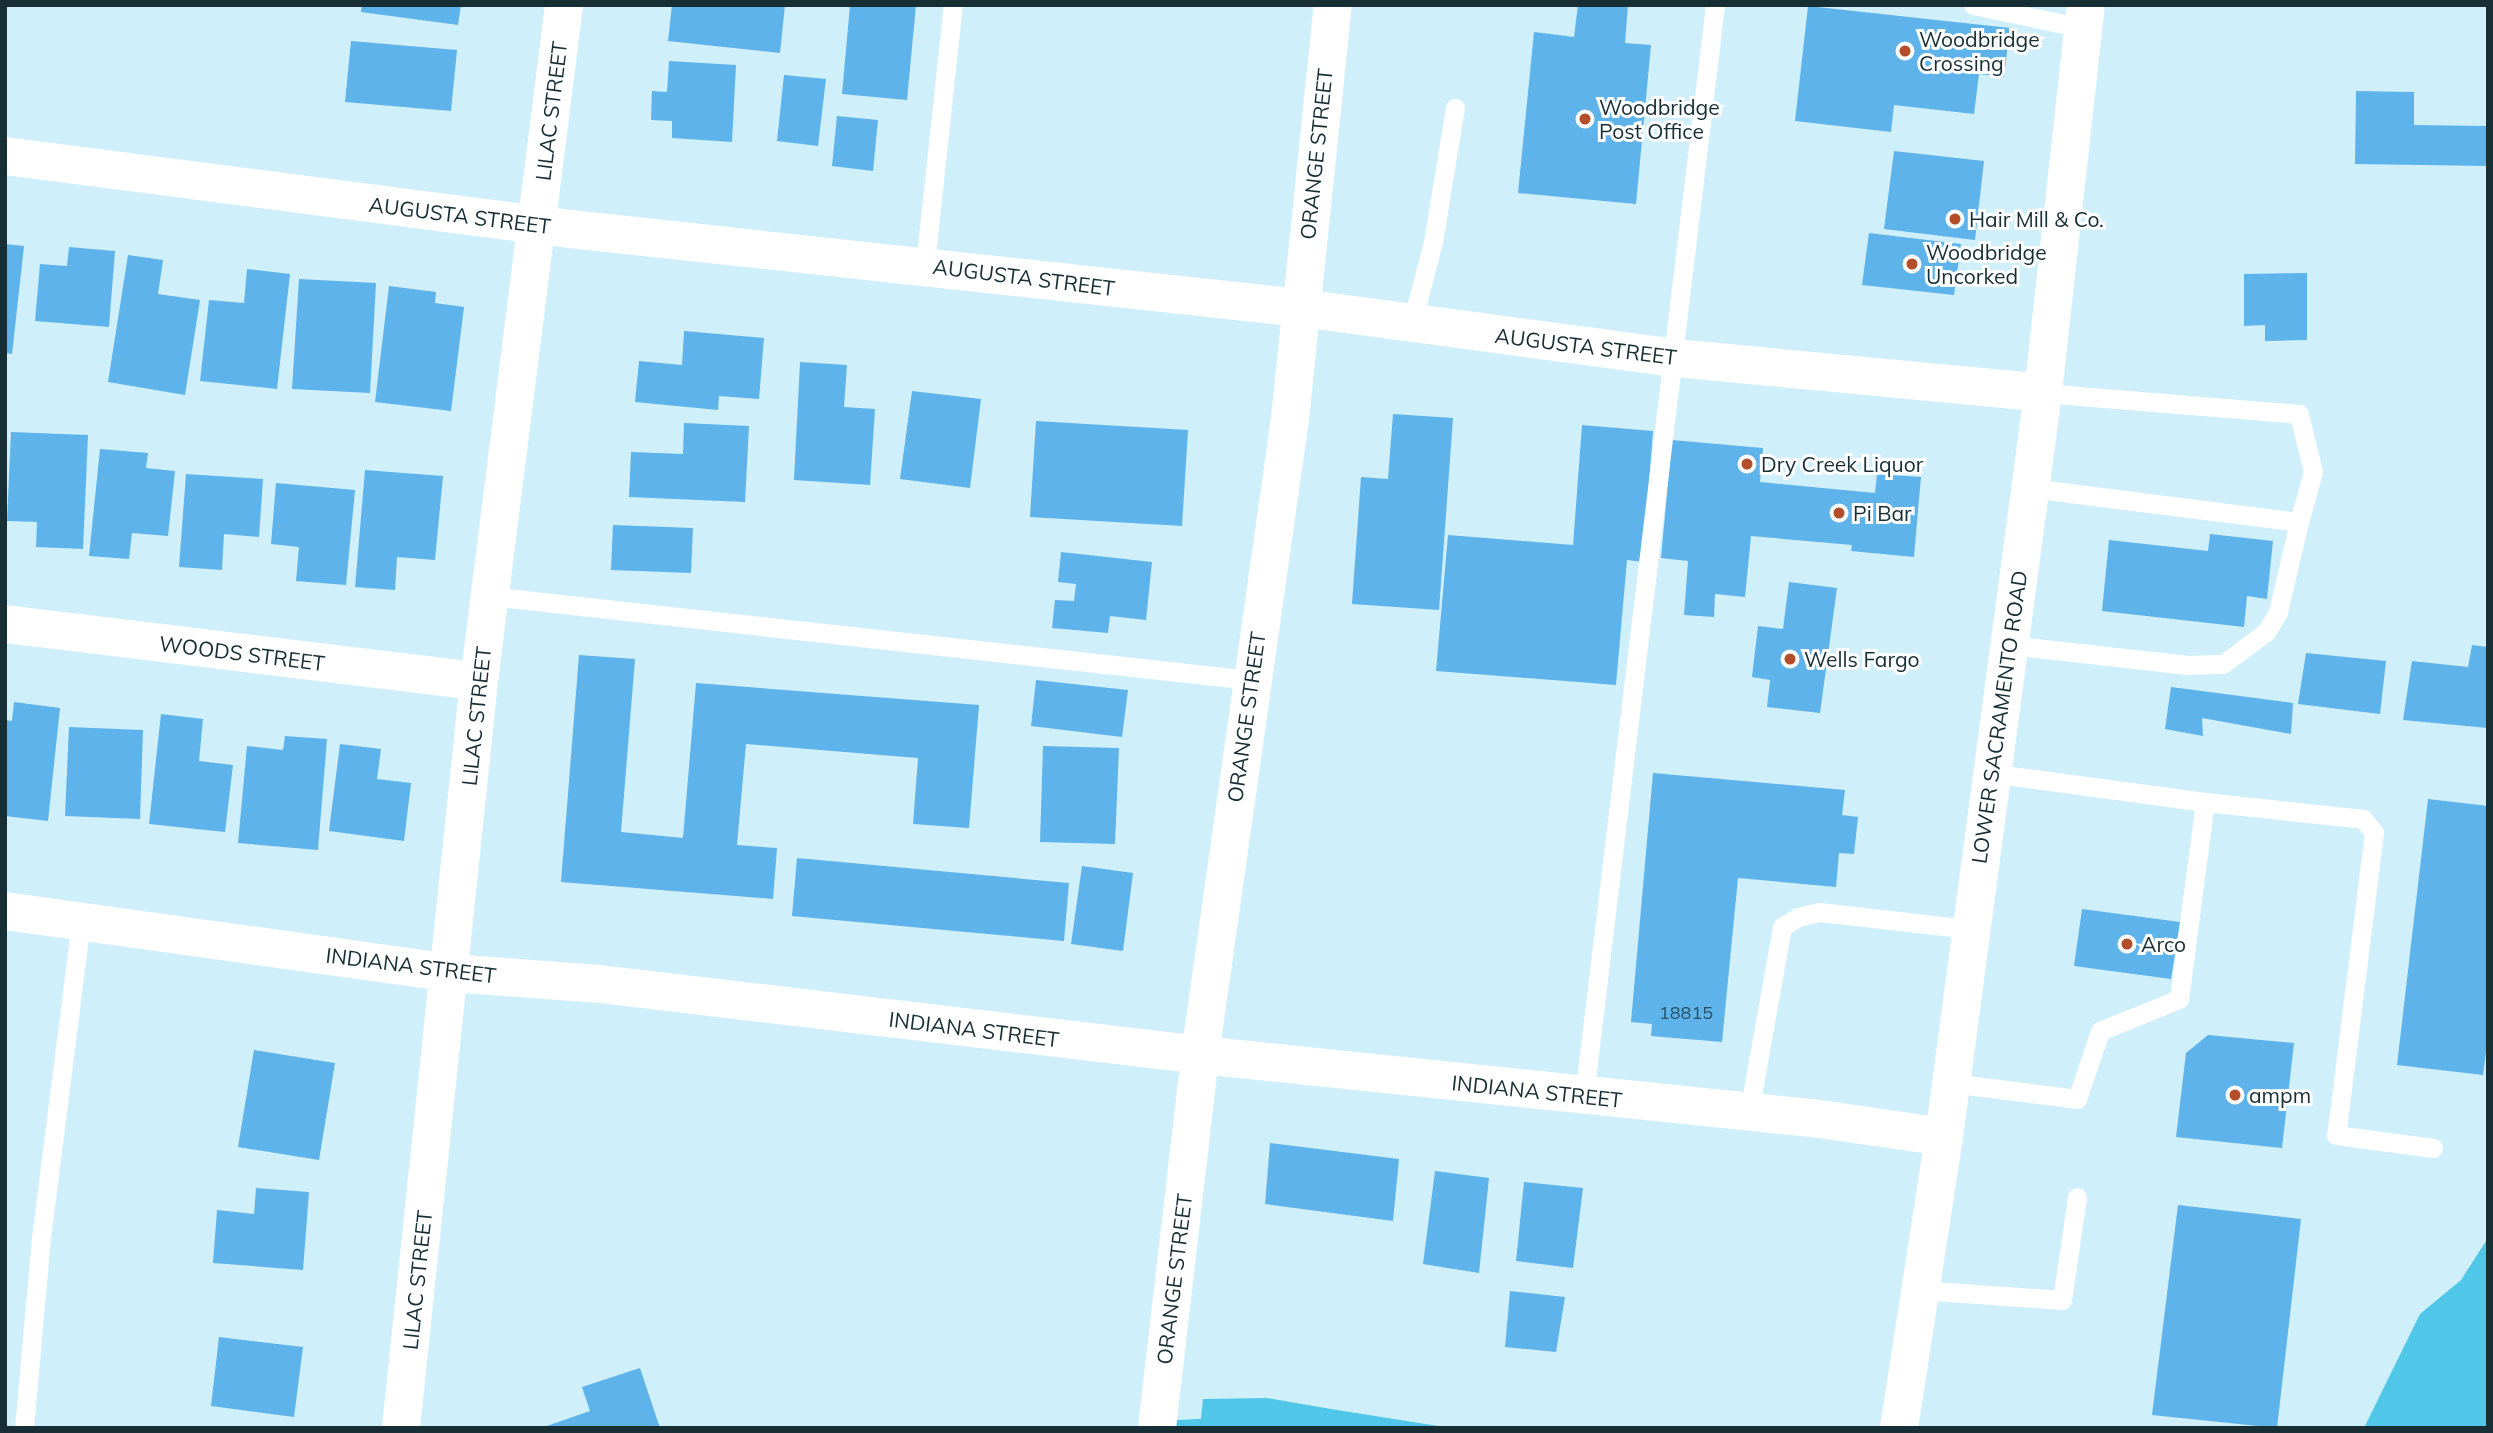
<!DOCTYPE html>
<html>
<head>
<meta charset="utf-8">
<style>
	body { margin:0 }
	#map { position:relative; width:2493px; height:1433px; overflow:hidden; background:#cff0fb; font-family:Mulish,sans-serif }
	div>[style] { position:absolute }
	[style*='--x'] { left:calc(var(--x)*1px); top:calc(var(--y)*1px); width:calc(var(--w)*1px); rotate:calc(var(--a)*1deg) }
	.water>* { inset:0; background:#50c7e8 }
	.stream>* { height:12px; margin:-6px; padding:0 6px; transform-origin:6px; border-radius:6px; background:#50c7e8 }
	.building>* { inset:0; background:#5eb3ea }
	.lane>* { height:19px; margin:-9.5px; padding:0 9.5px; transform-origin:9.5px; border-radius:9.5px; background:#fff }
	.street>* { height:38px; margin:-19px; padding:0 19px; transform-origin:19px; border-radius:19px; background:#fff }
	.secondary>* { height:38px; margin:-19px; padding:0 19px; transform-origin:19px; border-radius:19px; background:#fff }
	.dots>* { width:19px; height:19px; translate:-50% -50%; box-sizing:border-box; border:4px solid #fff; border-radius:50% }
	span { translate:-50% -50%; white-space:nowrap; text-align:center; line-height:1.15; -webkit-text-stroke:6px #fff; paint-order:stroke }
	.number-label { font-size:18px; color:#294f62 }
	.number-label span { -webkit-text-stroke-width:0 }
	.poi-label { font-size:21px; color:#172e35 }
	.left { translate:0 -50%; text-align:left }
	.street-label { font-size:21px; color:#172e35 }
	.frame { position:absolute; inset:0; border:7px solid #172e35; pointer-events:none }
</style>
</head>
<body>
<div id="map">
	<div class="water">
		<div style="clip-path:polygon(2488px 1238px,2488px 1428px,2364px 1428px,2420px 1314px,2461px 1280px)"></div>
		<div style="clip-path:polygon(1267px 1398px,1337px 1410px,1451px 1428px,1200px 1428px,1203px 1399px)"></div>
	</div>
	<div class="stream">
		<div style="--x:1160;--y:1427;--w:56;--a:-3.1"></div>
	</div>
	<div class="building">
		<div style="clip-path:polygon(362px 5px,461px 5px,458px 25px,361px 12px)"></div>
		<div style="clip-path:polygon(672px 5px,785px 5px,780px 53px,668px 41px)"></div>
		<div style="clip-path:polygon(850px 5px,916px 5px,907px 100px,842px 94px)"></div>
		<div style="clip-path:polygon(1578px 5px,1628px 5px,1625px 43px,1651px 45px,1636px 204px,1518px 193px,1534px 32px,1574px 37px)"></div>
		<div style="clip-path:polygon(1808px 6px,2010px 28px,2004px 77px,1979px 74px,1974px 114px,1894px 105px,1891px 132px,1795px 121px)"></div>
		<div style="clip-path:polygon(351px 41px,457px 50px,451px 111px,345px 102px)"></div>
		<div style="clip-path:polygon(669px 61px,736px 65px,732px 142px,672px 138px,672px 121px,651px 120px,652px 91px,667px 92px)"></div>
		<div style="clip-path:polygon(784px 75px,826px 79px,818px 146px,777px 141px)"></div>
		<div style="clip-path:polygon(2356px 91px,2414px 92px,2414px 125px,2488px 126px,2488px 166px,2355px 164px)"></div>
		<div style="clip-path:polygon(837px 116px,878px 120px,873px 171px,832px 166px)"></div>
		<div style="clip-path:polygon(1894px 151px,1984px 161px,1975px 240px,1884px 229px)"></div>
		<div style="clip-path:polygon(1869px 233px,1961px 244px,1954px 295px,1862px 285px)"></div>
		<div style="clip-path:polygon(5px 244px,24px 246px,12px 354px,5px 353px)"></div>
		<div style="clip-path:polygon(69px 247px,115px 251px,109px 327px,35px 321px,40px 264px,67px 266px)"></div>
		<div style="clip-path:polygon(128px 255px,163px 260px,158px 294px,200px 300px,185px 395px,108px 382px)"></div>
		<div style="clip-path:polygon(247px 269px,290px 274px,277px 389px,200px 381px,209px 300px,244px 303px)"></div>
		<div style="clip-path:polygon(2307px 273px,2307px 340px,2265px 341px,2265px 325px,2244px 326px,2244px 274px)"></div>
		<div style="clip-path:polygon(299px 279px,376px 283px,370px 393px,292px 389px)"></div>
		<div style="clip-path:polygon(389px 286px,436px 292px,435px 303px,464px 307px,451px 411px,375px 402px)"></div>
		<div style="clip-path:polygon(684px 331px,764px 338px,759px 399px,719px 396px,718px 410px,635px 402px,639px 361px,682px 365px)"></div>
		<div style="clip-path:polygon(800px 362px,847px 365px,844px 407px,875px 409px,870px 485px,794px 480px)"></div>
		<div style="clip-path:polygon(912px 391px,981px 399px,970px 488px,900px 479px)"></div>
		<div style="clip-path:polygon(1393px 414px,1453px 418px,1439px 610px,1352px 604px,1361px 477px,1388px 479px)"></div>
		<div style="clip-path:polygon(1036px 421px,1188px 430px,1182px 526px,1030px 517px)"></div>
		<div style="clip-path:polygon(684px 423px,749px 426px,745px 502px,629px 497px,631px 452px,683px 454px)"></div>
		<div style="clip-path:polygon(1582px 425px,1653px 431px,1643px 562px,1627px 560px,1616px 685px,1436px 671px,1448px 535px,1573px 545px)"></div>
		<div style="clip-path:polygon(11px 432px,88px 435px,83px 549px,36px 547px,37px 522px,7px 521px)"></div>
		<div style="clip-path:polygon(1672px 440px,1763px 448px,1760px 482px,1875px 493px,1877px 474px,1921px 477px,1914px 557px,1851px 551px,1852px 545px,1751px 536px,1745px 597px,1715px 594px,1714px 617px,1684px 615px,1688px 561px,1661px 558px)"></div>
		<div style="clip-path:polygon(100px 449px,148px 453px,146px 468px,175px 471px,168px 536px,132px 533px,129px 559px,89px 556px)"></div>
		<div style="clip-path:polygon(365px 470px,443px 476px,435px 560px,397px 557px,395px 590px,355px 587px)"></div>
		<div style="clip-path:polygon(186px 474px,263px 479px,259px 537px,224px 534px,222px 570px,179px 567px)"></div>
		<div style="clip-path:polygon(276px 483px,355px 490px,346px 585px,296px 581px,299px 547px,271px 544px)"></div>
		<div style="clip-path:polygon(613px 525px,693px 528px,691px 573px,611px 570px)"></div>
		<div style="clip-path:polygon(2210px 534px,2273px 541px,2267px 599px,2247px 596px,2244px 627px,2102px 611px,2109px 540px,2208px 551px)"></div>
		<div style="clip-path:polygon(1061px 552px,1152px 562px,1146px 620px,1110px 616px,1108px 633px,1052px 628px,1055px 600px,1074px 601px,1076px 584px,1058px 582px)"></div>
		<div style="clip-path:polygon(1789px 582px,1837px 588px,1820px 713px,1767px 707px,1770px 680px,1752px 677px,1758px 626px,1783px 629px)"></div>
		<div style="clip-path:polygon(2472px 645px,2488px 647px,2488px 728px,2403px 720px,2412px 661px,2468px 667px)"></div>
		<div style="clip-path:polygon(2306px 653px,2386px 661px,2380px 714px,2298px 704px)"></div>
		<div style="clip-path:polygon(579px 655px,635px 659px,621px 832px,683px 838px,696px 683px,979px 705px,969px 828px,913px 824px,918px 758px,746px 744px,737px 845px,777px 848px,773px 899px,561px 882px)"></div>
		<div style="clip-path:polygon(1036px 680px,1128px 690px,1122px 737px,1031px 726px)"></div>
		<div style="clip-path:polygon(2171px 687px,2293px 703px,2291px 734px,2202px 718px,2203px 736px,2165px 729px)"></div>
		<div style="clip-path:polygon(14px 702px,60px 708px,48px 821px,5px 816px,5px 720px,12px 721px)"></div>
		<div style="clip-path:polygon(161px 714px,203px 719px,199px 761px,233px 765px,225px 832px,149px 824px)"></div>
		<div style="clip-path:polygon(69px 727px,143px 730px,140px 819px,65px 816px)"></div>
		<div style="clip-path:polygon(285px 736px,327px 739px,318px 850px,238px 843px,247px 746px,283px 750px)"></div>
		<div style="clip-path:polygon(340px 744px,381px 749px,377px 779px,411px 783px,404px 841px,329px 831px)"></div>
		<div style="clip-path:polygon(1043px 746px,1119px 748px,1115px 844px,1040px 842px)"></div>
		<div style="clip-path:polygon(1653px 773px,1845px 790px,1842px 815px,1858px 817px,1854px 854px,1839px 853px,1836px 887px,1738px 878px,1722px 1042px,1651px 1036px,1652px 1024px,1631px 1022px)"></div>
		<div style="clip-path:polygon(2428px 799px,2488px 806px,2488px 1037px,2483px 1075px,2397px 1065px)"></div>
		<div style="clip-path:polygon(797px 858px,1069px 883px,1064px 941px,792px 916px)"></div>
		<div style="clip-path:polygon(1082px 866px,1133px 873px,1123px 951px,1071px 944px)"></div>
		<div style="clip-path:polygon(2082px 909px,2180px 922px,2171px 979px,2074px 966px)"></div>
		<div style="clip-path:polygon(2208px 1035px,2294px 1043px,2282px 1148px,2176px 1137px,2186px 1053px)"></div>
		<div style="clip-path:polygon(254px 1050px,335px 1063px,319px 1160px,238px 1147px)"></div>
		<div style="clip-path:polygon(1270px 1143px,1399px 1159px,1393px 1221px,1265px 1204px)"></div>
		<div style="clip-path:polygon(1435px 1171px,1489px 1178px,1479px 1273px,1423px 1264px)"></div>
		<div style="clip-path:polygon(1524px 1182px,1583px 1188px,1573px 1268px,1516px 1261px)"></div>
		<div style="clip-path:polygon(256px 1188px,309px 1192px,303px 1270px,213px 1263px,217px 1210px,254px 1214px)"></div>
		<div style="clip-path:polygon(2178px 1205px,2301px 1219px,2277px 1428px,2152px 1415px)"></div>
		<div style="clip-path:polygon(1510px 1291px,1565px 1297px,1556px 1352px,1505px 1347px)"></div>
		<div style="clip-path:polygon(219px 1337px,303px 1347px,294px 1417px,211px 1406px)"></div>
		<div style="clip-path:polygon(640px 1368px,660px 1428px,541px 1428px,590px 1411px,582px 1387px)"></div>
	</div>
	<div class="lane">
		<div style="--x:1973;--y:5;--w:112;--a:11.8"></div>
		<div style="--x:925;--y:265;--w:262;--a:-83.9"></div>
		<div style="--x:1412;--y:323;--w:84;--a:-75.5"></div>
		<div style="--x:1433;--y:242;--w:136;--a:-80.7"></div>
		<div style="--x:2030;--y:488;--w:271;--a:7.2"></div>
		<div style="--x:2299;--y:522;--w:52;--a:-74.4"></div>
		<div style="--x:2313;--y:472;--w:60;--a:-103.6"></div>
		<div style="--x:2299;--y:414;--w:257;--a:-175.3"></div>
		<div style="--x:489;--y:596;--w:766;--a:6.3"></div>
		<div style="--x:2009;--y:645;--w:180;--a:6.4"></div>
		<div style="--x:2188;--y:665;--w:35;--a:-2"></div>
		<div style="--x:2223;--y:664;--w:54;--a:-36.7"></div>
		<div style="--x:2266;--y:632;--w:23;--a:-59"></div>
		<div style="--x:2278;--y:612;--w:92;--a:-76.9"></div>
		<div style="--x:2205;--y:802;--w:159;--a:6.1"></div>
		<div style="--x:2363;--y:819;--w:17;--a:50"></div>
		<div style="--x:2374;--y:832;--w:305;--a:97.1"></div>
		<div style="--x:2336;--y:1135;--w:98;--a:7.6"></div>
		<div style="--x:1951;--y:1083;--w:127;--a:7.2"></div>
		<div style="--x:2077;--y:1099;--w:72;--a:-71.3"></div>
		<div style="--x:2100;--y:1031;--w:85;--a:-22.1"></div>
		<div style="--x:2179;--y:999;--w:199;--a:-82.5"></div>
		<div style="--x:2205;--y:802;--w:216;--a:-172.3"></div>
		<div style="--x:1584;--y:1096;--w:1099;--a:-83.15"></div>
		<div style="--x:1749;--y:1112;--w:188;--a:-79.9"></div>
		<div style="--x:1782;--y:927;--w:19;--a:-32"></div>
		<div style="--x:1798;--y:917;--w:23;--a:-13"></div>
		<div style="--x:1820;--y:912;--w:151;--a:6.5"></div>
		<div style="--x:1920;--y:1290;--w:142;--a:4"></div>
		<div style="--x:2062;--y:1300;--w:104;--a:-81.7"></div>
		<div style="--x:24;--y:1428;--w:191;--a:-84.9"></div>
		<div style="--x:41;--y:1238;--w:320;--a:-82.8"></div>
	</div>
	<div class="street">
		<div style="--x:5;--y:156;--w:570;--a:7.36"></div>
		<div style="--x:570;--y:229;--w:735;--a:6.17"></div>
		<div style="--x:1301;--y:308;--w:377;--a:7.6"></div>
		<div style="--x:1675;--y:358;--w:370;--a:5.4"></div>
		<div style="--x:5;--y:624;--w:477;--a:6.9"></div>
		<div style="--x:5;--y:911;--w:449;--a:7.9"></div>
		<div style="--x:450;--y:973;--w:150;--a:4.2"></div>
		<div style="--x:600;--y:984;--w:604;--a:6.75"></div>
		<div style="--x:1200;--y:1055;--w:623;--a:5.89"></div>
		<div style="--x:1820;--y:1119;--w:125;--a:8.3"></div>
		<div style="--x:401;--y:1428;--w:751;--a:-84.04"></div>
		<div style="--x:479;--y:681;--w:681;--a:-82.83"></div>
		<div style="--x:1157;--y:1428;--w:375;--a:-83.4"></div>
		<div style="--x:1200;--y:1055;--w:642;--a:-81.95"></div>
		<div style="--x:1290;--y:419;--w:416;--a:-84.1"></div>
	</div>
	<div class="secondary">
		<div style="--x:1899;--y:1428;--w:294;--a:-81.2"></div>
		<div style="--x:1944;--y:1137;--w:751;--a:-82.42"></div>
		<div style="--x:2043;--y:393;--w:390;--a:-83.7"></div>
	</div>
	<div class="dots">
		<div style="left:1905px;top:51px;background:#b44d29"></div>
		<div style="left:1585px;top:119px;background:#b44d29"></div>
		<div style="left:1955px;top:219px;background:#b44d29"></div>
		<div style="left:1912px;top:264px;background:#b44d29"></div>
		<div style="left:1747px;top:464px;background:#b44d29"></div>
		<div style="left:1839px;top:513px;background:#b44d29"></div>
		<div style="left:1790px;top:659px;background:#b44d29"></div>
		<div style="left:2127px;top:944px;background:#b44d29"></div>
		<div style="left:2235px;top:1095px;background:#b44d29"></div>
	</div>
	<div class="number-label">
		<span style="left:1686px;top:1013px">18815</span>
	</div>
	<div class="poi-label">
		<span class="left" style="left:1919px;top:51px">Woodbridge<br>Crossing</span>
		<span class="left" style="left:1599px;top:119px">Woodbridge<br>Post Office</span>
		<span class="left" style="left:1969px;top:219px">Hair Mill &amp; Co.</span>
		<span class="left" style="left:1926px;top:264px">Woodbridge<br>Uncorked</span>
		<span class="left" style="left:1761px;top:464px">Dry Creek Liquor</span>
		<span class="left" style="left:1853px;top:513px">Pi Bar</span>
		<span class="left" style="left:1804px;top:659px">Wells Fargo</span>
		<span class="left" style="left:2141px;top:944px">Arco</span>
		<span class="left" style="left:2249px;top:1095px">ampm</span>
	</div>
	<div class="street-label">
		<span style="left:551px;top:111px;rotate:-83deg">LILAC STREET</span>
		<span style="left:1316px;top:154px;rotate:-84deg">ORANGE STREET</span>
		<span style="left:460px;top:215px;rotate:7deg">AUGUSTA STREET</span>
		<span style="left:1024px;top:277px;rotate:7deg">AUGUSTA STREET</span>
		<span style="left:1586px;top:346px;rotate:7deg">AUGUSTA STREET</span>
		<span style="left:242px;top:653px;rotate:7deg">WOODS STREET</span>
		<span style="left:476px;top:716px;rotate:-84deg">LILAC STREET</span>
		<span style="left:1246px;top:717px;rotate:-82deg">ORANGE STREET</span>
		<span style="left:1999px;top:717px;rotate:-82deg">LOWER SACRAMENTO ROAD</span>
		<span style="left:411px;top:965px;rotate:7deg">INDIANA STREET</span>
		<span style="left:974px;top:1029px;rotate:7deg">INDIANA STREET</span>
		<span style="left:1537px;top:1091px;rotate:6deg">INDIANA STREET</span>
		<span style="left:1174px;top:1279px;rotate:-83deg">ORANGE STREET</span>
		<span style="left:417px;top:1280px;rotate:-84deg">LILAC STREET</span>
	</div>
	<div class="frame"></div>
</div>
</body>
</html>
